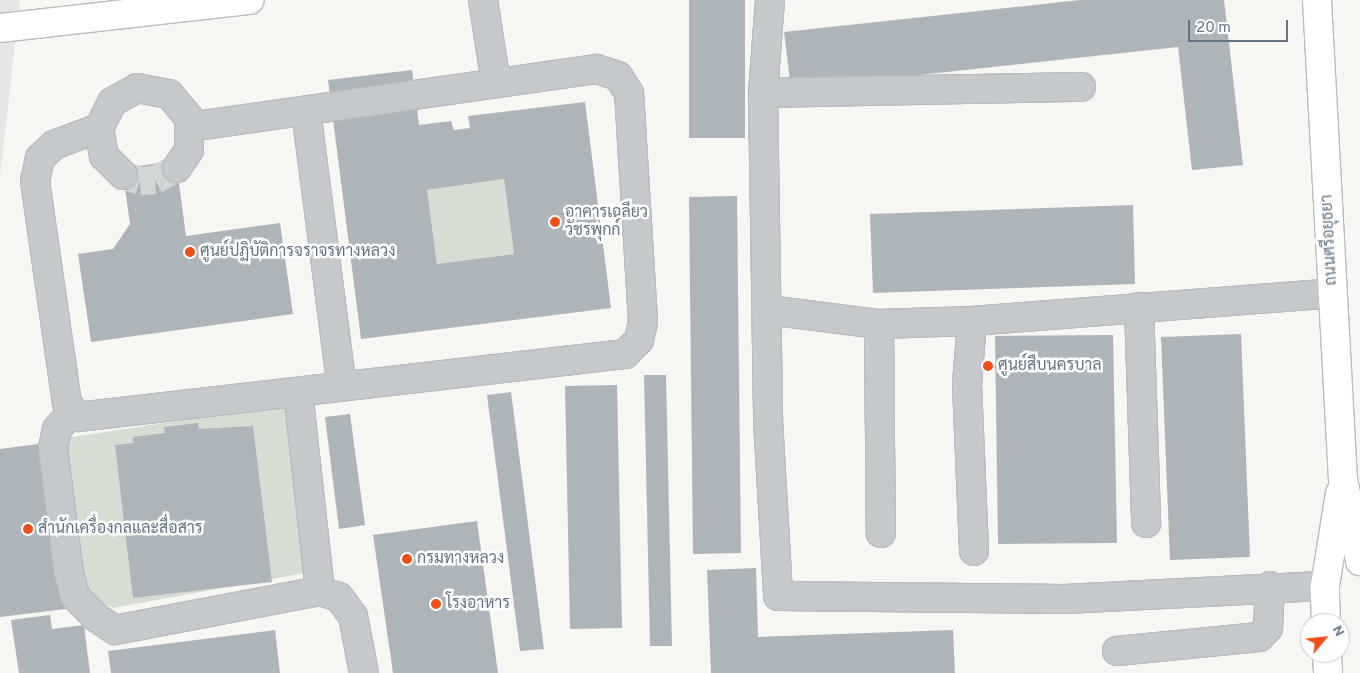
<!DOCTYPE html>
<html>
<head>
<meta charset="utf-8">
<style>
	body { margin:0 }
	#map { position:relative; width:1360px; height:673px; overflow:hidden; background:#f6f6f2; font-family:Overpass,Sarabun,sans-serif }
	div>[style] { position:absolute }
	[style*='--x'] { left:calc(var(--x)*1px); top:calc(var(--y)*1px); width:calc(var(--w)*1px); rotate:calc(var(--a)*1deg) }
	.built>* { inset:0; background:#e6e7e5 }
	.green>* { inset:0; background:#d6ded3 }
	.building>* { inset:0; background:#adb5ba }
	.minor-tunnel>* { height:28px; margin-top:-14px; transform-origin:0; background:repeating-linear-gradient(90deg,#d1d6d7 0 28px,transparent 0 42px) }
	.roads { filter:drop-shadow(1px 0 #b8bcc0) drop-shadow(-1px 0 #b8bcc0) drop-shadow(0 1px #b8bcc0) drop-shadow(0 -1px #b8bcc0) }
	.minor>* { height:28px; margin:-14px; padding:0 14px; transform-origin:14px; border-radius:14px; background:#c5c9cc }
	.major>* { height:28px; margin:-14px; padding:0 14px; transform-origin:14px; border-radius:14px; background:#fff }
	.dots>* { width:14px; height:14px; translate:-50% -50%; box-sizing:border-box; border:2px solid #fff; border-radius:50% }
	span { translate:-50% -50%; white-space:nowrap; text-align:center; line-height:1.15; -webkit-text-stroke:5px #fff; paint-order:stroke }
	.poi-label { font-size:16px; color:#637585 }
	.left { translate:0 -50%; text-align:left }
	.street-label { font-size:16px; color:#637585 }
	.north { position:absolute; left:1300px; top:613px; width:50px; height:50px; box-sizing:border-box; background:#fff; border:1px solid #c1c8ce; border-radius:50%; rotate:62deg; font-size:14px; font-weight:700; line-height:20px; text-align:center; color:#637585 }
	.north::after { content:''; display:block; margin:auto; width:18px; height:22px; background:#ef5019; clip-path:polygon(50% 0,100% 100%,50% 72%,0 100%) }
	.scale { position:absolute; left:1188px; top:20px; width:100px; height:22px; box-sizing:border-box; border:2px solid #637585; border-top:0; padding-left:6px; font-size:15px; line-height:18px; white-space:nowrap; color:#637585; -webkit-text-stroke:4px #fff; paint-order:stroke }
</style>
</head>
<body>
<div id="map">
	<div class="built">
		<div style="clip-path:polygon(0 0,20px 0,0 177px)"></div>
	</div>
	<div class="green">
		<div style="clip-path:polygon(504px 179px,514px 254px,437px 264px,427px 190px)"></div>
		<div style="clip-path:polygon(285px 405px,310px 572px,113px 608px,97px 602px,84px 585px,65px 438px)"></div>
	</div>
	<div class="building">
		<div style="clip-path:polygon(689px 0,745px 0,745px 138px,689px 138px)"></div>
		<div style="clip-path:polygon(1080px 0,1224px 0,1243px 165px,1192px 170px,1178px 47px,791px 89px,784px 32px)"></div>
		<div style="clip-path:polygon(evenodd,412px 70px,419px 125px,451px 121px,454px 130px,470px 128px,468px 116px,585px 102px,611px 308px,361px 339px,328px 80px,412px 70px,504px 179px,514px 254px,437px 264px,427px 190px,504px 179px)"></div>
		<div style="clip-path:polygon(176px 161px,186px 236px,280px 223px,293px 314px,91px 342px,78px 254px,113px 249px,130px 224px,122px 168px)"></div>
		<div style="clip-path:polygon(737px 196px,741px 553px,693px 554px,689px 197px)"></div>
		<div style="clip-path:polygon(1133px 205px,1135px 284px,873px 293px,870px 214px)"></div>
		<div style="clip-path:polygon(1241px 334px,1250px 557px,1170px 560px,1161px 337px)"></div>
		<div style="clip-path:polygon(1113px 335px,1117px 543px,998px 544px,995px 336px)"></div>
		<div style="clip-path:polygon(644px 375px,666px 375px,672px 646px,650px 646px)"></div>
		<div style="clip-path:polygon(617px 385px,622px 628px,570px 629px,565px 386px)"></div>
		<div style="clip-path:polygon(511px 392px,544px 649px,520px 651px,487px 395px)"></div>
		<div style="clip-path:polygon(350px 414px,365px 525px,339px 529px,325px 417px)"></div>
		<div style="clip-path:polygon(198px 423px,199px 429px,253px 426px,272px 582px,133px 598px,115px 445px,133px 443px,133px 437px,165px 433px,164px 427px)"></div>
		<div style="clip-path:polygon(46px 443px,66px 609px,0 617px,0 449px)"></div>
		<div style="clip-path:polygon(477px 521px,498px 673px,393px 673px,373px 535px)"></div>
		<div style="clip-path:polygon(756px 568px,758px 637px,953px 630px,955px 673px,711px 673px,707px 570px)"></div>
		<div style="clip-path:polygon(50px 615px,52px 629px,84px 625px,90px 673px,19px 673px,11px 620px)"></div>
		<div style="clip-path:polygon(275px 630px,280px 673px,111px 673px,108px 651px)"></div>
	</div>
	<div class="minor-tunnel">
		<div style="--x:123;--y:175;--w:18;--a:19"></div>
		<div style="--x:140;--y:181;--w:15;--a:-4"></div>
		<div style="--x:155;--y:180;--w:25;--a:-29"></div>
	</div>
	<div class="roads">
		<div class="minor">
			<div style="--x:483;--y:0;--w:84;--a:81.1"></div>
			<div style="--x:770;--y:0;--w:93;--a:94.3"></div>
			<div style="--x:763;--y:93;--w:327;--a:89.1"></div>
			<div style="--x:768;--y:420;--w:176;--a:86.7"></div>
			<div style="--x:778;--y:596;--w:287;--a:0.6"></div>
			<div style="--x:1065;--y:599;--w:260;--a:-2.9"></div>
			<div style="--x:763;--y:93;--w:318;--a:-1.1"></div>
			<div style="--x:306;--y:111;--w:278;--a:82.6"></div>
			<div style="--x:99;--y:128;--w:48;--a:159.3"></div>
			<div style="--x:54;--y:145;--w:19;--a:137"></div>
			<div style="--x:40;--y:158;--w:24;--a:102"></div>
			<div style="--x:35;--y:181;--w:224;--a:81.8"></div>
			<div style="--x:67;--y:403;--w:18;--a:52"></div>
			<div style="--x:78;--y:417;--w:551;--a:-6.57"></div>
			<div style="--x:625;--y:354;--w:20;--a:-45"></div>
			<div style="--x:639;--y:340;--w:19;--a:-78"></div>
			<div style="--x:643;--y:321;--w:228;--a:-93.5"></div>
			<div style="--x:629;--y:93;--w:20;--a:-123"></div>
			<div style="--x:618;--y:76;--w:23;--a:-162"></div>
			<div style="--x:596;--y:69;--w:410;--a:171.9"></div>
			<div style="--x:123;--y:175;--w:27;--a:-135"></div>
			<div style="--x:104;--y:156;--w:28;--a:-100"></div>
			<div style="--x:99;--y:128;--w:29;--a:-63"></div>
			<div style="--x:112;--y:102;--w:29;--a:-29"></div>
			<div style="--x:137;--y:88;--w:33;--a:11"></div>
			<div style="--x:169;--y:94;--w:31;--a:50"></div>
			<div style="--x:189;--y:118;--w:32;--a:90"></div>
			<div style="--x:189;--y:150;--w:22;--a:124"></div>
			<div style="--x:1139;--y:307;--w:216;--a:88.1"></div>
			<div style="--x:768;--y:310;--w:112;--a:7.2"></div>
			<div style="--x:879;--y:324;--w:93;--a:-1.8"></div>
			<div style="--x:972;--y:321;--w:362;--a:-4.4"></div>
			<div style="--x:972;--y:321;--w:63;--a:94.5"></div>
			<div style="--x:967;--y:384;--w:167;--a:87.6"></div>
			<div style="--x:879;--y:324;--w:209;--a:89.5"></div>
			<div style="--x:72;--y:412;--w:23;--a:131"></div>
			<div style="--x:57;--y:429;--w:19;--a:102"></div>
			<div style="--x:53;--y:448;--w:126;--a:82.7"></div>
			<div style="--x:69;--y:573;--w:24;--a:75"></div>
			<div style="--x:75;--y:596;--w:28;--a:46"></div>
			<div style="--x:94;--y:616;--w:25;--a:34"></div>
			<div style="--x:115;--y:630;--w:209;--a:-10.8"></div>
			<div style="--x:320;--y:591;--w:200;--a:-96.3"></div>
			<div style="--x:320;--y:591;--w:20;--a:18"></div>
			<div style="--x:339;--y:597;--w:24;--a:54"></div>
			<div style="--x:353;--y:616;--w:58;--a:79.1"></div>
			<div style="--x:1117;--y:651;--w:143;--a:-5.6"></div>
			<div style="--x:1259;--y:637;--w:13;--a:-45"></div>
			<div style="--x:1268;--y:628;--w:42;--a:-87.3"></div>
		</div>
		<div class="major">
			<div style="--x:1317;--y:0;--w:480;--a:86.9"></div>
			<div style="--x:1343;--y:479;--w:84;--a:78.3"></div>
			<div style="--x:0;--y:28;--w:251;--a:-6.4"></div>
			<div style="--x:1326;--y:623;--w:37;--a:-92"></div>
			<div style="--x:1325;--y:586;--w:94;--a:-80.8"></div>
			<div style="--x:1327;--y:653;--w:20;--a:87"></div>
		</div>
	</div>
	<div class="dots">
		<div style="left:555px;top:222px;background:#ef5019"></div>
		<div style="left:190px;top:252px;background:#ef5019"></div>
		<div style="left:988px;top:366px;background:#ef5019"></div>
		<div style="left:28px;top:529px;background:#ef5019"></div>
		<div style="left:407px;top:559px;background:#ef5019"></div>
		<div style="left:436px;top:604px;background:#ef5019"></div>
	</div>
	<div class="poi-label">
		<span class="left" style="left:565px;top:222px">อาคารเฉลียว<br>วัชรพุกก์</span>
		<span class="left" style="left:200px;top:252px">ศูนย์ปฏิบัติการจราจรทางหลวง</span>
		<span class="left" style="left:998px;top:366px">ศูนย์สืบนครบาล</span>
		<span class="left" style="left:38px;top:529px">สำนักเครื่องกลและสื่อสาร</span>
		<span class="left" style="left:417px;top:559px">กรมทางหลวง</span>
		<span class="left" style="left:446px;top:604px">โรงอาหาร</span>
	</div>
	<div class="street-label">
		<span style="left:1330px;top:240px;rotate:-93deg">ถนนศรีอยุธยา</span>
	</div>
	<div class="north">N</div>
	<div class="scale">20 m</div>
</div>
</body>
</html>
